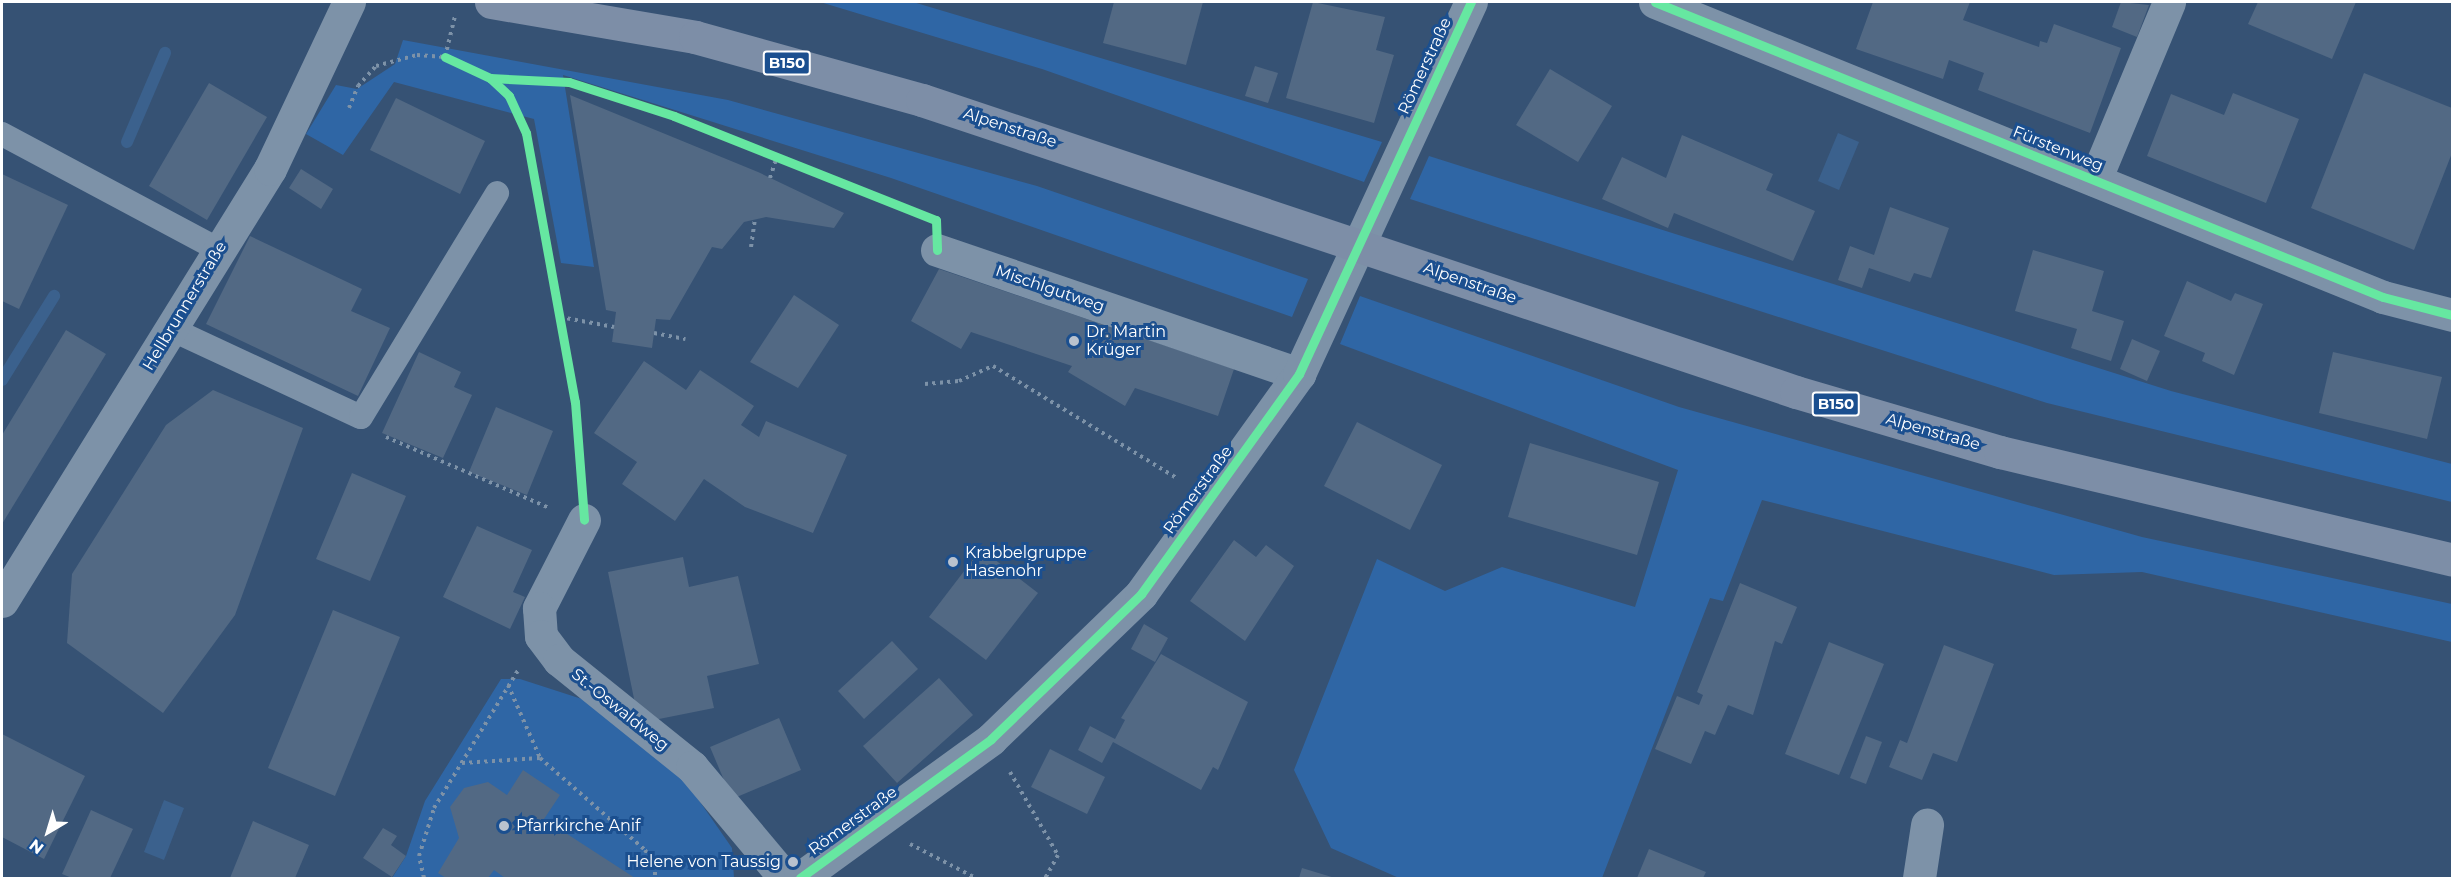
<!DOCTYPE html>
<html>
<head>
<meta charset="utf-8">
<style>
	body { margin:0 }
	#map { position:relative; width:2454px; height:880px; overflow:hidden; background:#365274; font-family:Montserrat,sans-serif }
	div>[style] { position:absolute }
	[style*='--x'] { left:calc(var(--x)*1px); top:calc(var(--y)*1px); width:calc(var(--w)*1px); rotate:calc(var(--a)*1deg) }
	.green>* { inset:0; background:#2f66a5 }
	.water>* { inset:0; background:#3b618d }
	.stream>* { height:12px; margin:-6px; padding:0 6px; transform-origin:6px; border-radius:6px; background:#3b618d }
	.building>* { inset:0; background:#526984 }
	.path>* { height:4px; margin-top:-2px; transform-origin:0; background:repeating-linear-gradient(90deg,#7d92a8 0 3px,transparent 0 7.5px) }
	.service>* { height:24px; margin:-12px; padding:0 12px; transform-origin:12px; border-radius:12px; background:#7d92a8 }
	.minor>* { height:33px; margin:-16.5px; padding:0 16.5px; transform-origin:16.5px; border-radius:16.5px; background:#7d92a8 }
	.tertiary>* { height:33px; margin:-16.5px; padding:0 16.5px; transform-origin:16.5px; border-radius:16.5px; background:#7d92a8 }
	.primary>* { height:33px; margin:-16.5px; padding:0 16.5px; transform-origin:16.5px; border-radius:16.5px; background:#7d8ea7 }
	.cycleway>* { height:9px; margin:-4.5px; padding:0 4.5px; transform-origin:4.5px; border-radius:4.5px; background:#66e7a1 }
	.dots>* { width:16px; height:16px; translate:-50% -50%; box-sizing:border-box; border:3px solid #1b4f8f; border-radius:50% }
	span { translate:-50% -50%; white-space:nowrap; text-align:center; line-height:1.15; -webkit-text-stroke:6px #1b4f8f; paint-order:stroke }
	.shield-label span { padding:2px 4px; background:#1b4f8f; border:2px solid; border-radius:4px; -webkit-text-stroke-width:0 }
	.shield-label { font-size:15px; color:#fff; font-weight:700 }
	.street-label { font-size:16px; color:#fff }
	.poi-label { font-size:16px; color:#fff }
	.left { translate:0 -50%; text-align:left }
	.right { translate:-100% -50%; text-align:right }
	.frame { position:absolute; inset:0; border:3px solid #fff; pointer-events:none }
	.north { position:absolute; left:18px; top:802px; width:60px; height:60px; -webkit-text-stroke:4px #1b4f8f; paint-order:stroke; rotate:218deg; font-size:16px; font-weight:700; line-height:24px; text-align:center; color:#fff }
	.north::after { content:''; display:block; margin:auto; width:21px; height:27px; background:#fff; clip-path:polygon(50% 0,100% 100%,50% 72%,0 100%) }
</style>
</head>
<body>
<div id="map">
	<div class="green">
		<div style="clip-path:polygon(820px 2px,913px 2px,1382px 142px,1364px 182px,1042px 69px)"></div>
		<div style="clip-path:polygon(403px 40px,728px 100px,1037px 186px,1308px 279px,1292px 317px,891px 178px,563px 75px,594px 267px,561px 263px,534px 119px,394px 82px,343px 155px,306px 134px,336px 85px,357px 89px,395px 64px)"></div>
		<div style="clip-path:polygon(1429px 156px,2171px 391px,2452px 464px,2452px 502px,2047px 403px,1410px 199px)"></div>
		<div style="clip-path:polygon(1360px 296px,1679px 407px,2142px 537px,2452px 604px,2452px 642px,2142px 572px,2054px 575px,1762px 500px,1723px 601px,1710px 598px,1602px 878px,1399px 878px,1331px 848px,1294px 770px,1377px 559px,1445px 591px,1502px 567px,1635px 607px,1678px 470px,1340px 344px)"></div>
		<div style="clip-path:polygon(501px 679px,520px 679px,585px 700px,680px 773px,732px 848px,734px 878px,392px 878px,406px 856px,425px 801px)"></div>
	</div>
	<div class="water">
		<div style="clip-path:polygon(1838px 133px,1859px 142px,1839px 190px,1818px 181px)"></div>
		<div style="clip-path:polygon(164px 800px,184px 808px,164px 860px,144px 852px)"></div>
	</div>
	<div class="stream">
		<div style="--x:127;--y:142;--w:97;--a:-66.9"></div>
		<div style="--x:2;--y:380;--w:99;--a:-58.2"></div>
	</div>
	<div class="building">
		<div style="clip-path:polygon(1114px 2px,1203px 2px,1186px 65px,1103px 43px)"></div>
		<div style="clip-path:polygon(1313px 2px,1385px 17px,1376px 50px,1394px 55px,1374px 123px,1286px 98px)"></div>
		<div style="clip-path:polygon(1873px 2px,1970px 2px,1963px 20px,2039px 47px,2040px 41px,2047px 43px,2054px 24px,2121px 48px,2090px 133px,1978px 90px,1984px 73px,1949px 60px,1943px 79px,1856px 49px)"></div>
		<div style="clip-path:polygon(2121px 2px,2149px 5px,2137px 37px,2112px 27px)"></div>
		<div style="clip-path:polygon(2258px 2px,2356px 2px,2332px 59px,2248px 24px)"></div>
		<div style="clip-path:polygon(1255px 66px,1278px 73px,1268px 103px,1245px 96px)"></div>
		<div style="clip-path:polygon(1550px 69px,1612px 106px,1578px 162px,1516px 125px)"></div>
		<div style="clip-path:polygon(2364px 73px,2452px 108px,2452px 153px,2414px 250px,2311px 208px)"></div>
		<div style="clip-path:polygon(209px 83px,267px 117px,207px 220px,149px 186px)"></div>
		<div style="clip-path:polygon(2233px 93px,2299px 119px,2266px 203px,2147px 156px,2171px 94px,2224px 115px)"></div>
		<div style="clip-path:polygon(570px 95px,758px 172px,844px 213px,834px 228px,766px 217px,744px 222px,722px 249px,712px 247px,670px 320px,656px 319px,652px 348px,612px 342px,616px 312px,606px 310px)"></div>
		<div style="clip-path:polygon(396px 98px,485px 141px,460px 194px,370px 150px)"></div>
		<div style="clip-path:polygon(1682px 135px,1773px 174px,1766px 190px,1815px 211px,1793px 261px,1674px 213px,1668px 228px,1602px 199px,1622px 157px,1666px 178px)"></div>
		<div style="clip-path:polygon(301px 169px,333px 189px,321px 209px,289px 188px)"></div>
		<div style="clip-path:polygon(2px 174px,68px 205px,19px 309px,2px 301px)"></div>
		<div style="clip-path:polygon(1890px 207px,1949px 228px,1931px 278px,1914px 273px,1910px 282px,1869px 268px,1862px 288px,1838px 280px,1850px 246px,1874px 255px)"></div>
		<div style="clip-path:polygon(250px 236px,362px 289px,351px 311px,390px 328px,358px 396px,206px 324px)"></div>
		<div style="clip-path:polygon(2033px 250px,2104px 271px,2092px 311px,2124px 321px,2111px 361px,2071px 348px,2077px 329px,2015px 311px)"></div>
		<div style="clip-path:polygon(939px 269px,1234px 369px,1218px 416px,1135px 388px,1125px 406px,1068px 372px,1072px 366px,971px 332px,961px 349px,911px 321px)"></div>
		<div style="clip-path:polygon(2187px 281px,2231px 301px,2235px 293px,2263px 304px,2234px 375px,2202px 361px,2205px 353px,2164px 336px)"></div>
		<div style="clip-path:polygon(794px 295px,839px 325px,798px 388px,750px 362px)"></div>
		<div style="clip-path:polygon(66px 330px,106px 354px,2px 524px,2px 435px)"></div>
		<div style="clip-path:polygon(2132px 339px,2160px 351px,2147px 381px,2120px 369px)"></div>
		<div style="clip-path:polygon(419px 352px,461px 372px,454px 387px,472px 395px,443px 458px,382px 433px)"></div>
		<div style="clip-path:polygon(2333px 352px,2442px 377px,2427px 439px,2319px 413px)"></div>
		<div style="clip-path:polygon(644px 361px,686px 390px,700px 370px,754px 406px,741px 425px,759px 437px,766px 421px,847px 455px,813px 533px,745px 507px,704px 479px,675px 521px,622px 484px,637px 462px,594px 433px)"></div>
		<div style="clip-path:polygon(213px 390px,303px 428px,235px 615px,163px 713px,67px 643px,72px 574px,166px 425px)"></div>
		<div style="clip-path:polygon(496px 407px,553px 431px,527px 495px,469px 472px)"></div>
		<div style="clip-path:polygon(1357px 422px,1442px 465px,1410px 530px,1324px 486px)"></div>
		<div style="clip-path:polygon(1530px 443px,1659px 482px,1637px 555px,1508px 517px)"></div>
		<div style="clip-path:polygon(352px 473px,406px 496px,370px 581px,316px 559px)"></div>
		<div style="clip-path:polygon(477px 526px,532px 550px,513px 592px,525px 597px,510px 629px,443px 597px)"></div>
		<div style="clip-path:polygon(1234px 540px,1256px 557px,1266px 545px,1294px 566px,1245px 641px,1190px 601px)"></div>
		<div style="clip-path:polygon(981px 549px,1038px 593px,986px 660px,929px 617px)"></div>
		<div style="clip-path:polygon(683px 557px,689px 587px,738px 576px,759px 664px,707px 676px,714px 708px,639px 723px,608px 572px)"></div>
		<div style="clip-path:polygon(1740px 583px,1797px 607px,1782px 644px,1775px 641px,1753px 715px,1728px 705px,1715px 735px,1705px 731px,1691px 764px,1655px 749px,1677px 696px,1699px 705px,1703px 695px,1697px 692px)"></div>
		<div style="clip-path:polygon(333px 610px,400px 637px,335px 796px,268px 768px)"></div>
		<div style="clip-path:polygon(1144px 624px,1168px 638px,1155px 662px,1131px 649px)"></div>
		<div style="clip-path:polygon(892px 641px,918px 669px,864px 719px,838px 691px)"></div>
		<div style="clip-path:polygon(1829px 642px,1884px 664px,1839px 775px,1785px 754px)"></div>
		<div style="clip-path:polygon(1944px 645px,1994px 664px,1957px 762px,1933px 753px,1922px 780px,1889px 767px,1900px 740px,1907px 743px)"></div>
		<div style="clip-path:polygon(1161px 654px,1248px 702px,1218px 770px,1213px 767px,1201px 790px,1113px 742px,1102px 763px,1078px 750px,1090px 726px,1115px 739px,1125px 720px,1121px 718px)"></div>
		<div style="clip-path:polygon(939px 678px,973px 715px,897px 783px,863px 746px)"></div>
		<div style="clip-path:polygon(779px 718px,801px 770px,732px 799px,710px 747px)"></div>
		<div style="clip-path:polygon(2px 734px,85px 776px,44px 859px,2px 837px)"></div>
		<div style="clip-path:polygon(1866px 736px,1882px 742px,1866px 784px,1850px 778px)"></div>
		<div style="clip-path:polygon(1050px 749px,1105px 777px,1087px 814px,1031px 787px)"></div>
		<div style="clip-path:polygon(523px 770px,560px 795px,544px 819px,635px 878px,505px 878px,494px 870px,488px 878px,446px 878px,438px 873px,459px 838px,450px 807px,464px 788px,488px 782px,507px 795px)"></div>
		<div style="clip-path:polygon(91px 810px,133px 829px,110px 878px,72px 878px,62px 874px)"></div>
		<div style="clip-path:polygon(253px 821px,309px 845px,295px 878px,230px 878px)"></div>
		<div style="clip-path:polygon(383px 828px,397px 836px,391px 845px,406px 856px,392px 877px,363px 858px)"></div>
		<div style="clip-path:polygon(1649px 849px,1706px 872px,1703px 878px,1637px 878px)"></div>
		<div style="clip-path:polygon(1302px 868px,1335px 878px,1299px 878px)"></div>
	</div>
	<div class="path">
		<div style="--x:349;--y:108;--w:24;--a:-68"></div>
		<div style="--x:358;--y:86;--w:27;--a:-48"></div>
		<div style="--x:376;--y:66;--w:42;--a:-15"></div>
		<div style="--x:417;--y:55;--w:28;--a:4"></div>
		<div style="--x:445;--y:57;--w:42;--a:-76.3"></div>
		<div style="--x:770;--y:178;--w:20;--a:-72"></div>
		<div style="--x:751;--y:247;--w:28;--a:-82"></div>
		<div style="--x:560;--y:317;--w:55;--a:10.5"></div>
		<div style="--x:654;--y:333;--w:32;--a:11"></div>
		<div style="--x:925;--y:384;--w:34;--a:-5"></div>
		<div style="--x:959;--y:381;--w:37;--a:-24"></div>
		<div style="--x:993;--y:366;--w:217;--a:31.4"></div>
		<div style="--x:386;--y:437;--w:178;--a:23.5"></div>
		<div style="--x:508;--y:685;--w:80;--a:66.3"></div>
		<div style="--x:540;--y:758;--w:140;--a:41.2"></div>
		<div style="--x:645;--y:850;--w:18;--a:56"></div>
		<div style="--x:655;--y:865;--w:13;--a:90"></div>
		<div style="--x:462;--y:763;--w:78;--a:-3.7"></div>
		<div style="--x:1010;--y:772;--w:96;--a:60"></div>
		<div style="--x:1058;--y:855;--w:26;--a:119"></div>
		<div style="--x:910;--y:844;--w:74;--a:27.3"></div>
		<div style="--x:424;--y:878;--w:23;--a:-103"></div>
		<div style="--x:419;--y:856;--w:50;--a:-72.6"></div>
		<div style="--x:434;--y:808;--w:163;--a:-58.6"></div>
	</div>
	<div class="service">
		<div style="--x:2;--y:134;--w:246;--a:28.1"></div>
		<div style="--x:171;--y:329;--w:209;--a:24.9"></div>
		<div style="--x:361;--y:417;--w:262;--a:-58.7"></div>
	</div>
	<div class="minor">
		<div style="--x:1655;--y:2;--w:785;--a:22.06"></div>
		<div style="--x:2383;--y:297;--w:71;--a:14.6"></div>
		<div style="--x:2095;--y:180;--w:193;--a:-67.4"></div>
		<div style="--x:937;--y:250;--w:383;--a:18.9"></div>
		<div style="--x:584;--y:520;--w:99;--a:117.1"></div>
		<div style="--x:539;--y:608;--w:28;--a:86"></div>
		<div style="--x:541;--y:636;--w:30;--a:53"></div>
		<div style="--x:559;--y:660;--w:171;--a:38.8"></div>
		<div style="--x:692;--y:767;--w:145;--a:50"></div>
		<div style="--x:800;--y:878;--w:236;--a:-36"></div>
		<div style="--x:991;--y:739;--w:209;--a:-44"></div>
		<div style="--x:1141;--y:594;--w:271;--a:-54.3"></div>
		<div style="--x:1299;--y:374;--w:410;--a:-65.2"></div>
		<div style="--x:1919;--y:878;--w:54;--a:-81.4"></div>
	</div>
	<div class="tertiary">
		<div style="--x:2;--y:601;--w:508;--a:-58.19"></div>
		<div style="--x:270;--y:169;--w:185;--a:-64.7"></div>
	</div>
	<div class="primary">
		<div style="--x:491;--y:2;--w:207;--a:9.7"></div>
		<div style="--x:695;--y:37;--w:236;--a:15.5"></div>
		<div style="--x:922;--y:100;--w:921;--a:18.47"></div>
		<div style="--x:1796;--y:392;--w:213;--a:16.4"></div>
		<div style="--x:2000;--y:452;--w:465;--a:13.4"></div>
	</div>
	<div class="cycleway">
		<div style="--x:1655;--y:2;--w:785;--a:22.06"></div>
		<div style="--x:2383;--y:297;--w:71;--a:14.6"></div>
		<div style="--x:445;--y:57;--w:50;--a:25"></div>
		<div style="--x:490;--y:78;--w:26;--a:43"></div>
		<div style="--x:509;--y:96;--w:41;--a:65.3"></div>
		<div style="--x:526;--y:133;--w:273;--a:79.7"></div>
		<div style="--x:575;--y:402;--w:118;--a:85.6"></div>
		<div style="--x:490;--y:78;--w:79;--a:2.9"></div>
		<div style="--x:569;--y:82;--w:110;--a:17.9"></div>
		<div style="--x:674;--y:116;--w:282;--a:21.7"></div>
		<div style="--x:936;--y:220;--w:30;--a:88"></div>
		<div style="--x:800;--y:878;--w:236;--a:-36"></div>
		<div style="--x:991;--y:739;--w:209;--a:-44"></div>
		<div style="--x:1141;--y:594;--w:271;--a:-54.3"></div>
		<div style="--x:1299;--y:374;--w:410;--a:-65.2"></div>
	</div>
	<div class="dots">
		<div style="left:1074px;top:341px;background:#b9c2ce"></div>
		<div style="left:953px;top:562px;background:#b9c2ce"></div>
		<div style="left:504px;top:826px;background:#b9c2ce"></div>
		<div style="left:793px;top:862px;background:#b9c2ce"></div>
	</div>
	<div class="shield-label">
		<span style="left:787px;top:63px">B150</span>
		<span style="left:1836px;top:404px">B150</span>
	</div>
	<div class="street-label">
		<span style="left:1425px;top:66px;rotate:-65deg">Römerstraße</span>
		<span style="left:1010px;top:128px;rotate:18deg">Alpenstraße</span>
		<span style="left:2058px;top:149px;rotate:22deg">Fürstenweg</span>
		<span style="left:1470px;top:283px;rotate:19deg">Alpenstraße</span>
		<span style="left:1050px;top:289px;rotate:19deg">Mischlgutweg</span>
		<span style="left:185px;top:306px;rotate:-59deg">Hellbrunnerstraße</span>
		<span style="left:1933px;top:432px;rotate:16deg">Alpenstraße</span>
		<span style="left:1198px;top:490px;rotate:-54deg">Römerstraße</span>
		<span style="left:620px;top:710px;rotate:39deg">St.-Oswaldweg</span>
		<span style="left:853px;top:821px;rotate:-36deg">Römerstraße</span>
	</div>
	<div class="poi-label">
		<span class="left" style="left:1086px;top:341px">Dr. Martin<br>Krüger</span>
		<span class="left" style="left:965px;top:562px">Krabbelgruppe<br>Hasenohr</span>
		<span class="left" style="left:516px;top:826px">Pfarrkirche Anif</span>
		<span class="right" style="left:781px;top:862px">Helene von Taussig</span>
	</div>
	<div class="frame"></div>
	<div class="north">N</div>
</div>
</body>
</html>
